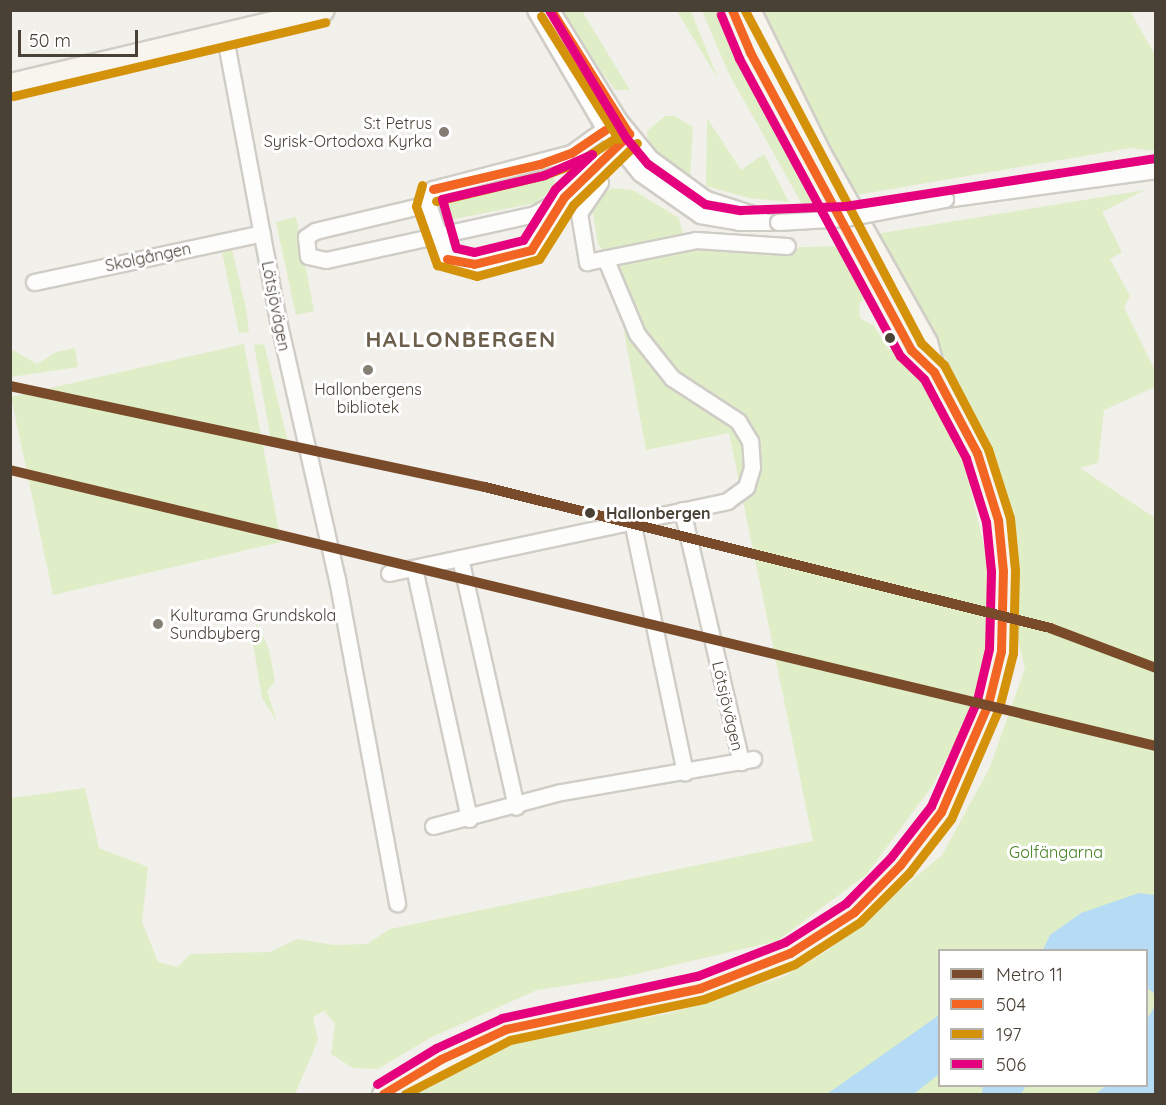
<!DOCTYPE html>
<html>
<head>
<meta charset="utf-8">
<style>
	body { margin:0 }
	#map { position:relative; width:1166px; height:1105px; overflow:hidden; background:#f2f0ea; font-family:Quicksand,sans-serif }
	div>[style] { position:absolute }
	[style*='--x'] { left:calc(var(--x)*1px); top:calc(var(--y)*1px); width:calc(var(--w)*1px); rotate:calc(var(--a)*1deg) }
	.green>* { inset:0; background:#dfeec7 }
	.water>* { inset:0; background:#b6dbf4 }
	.roads { filter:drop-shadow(2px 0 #d0cdc7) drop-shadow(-2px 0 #d0cdc7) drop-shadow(0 2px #d0cdc7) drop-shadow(0 -2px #d0cdc7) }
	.street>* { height:15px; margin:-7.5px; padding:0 7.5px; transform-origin:7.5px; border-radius:7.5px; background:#fdfdfc }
	.secondary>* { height:21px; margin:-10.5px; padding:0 10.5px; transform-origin:10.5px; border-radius:10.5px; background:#f7f5ee }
	.bridges { filter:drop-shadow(2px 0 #d0cdc7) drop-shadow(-2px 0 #d0cdc7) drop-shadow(0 2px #d0cdc7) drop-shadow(0 -2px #d0cdc7) }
	.street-bridge>* { height:15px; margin:-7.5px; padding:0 7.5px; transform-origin:7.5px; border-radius:7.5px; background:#fdfdfc }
	.bus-1>* { height:9px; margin:-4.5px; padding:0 4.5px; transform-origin:4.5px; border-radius:4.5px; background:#f26522 }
	.bus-2>* { height:9px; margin:-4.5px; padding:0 4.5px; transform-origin:4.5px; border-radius:4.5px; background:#d4920b }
	.bus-3>* { height:9px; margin:-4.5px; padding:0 4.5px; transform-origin:4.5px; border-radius:4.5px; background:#e5007d }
	.metro-1>* { height:10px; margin:-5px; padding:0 5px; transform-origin:5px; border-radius:5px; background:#7a4b2a }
	.dots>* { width:16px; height:16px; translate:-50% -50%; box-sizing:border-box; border:3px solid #fff; border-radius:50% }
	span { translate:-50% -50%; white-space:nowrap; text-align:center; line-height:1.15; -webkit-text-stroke:6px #fff; paint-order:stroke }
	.poi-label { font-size:16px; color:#494135 }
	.right { translate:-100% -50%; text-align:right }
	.left { translate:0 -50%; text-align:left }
	.street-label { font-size:16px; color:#494135 }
	.stop-label { font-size:16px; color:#494135; font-weight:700 }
	.park-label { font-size:16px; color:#458122 }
	.district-label { font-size:22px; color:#6c5f4b; font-weight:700; letter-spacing:1.5px }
	.frame { position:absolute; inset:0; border:12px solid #494135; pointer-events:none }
	.legend { position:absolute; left:938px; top:949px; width:210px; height:138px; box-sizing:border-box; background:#fff; border:2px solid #b6b3ae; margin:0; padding:8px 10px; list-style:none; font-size:18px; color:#494135 }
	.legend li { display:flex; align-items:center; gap:12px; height:30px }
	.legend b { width:30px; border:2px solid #b6b3ae }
	.scale { position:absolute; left:18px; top:30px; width:120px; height:27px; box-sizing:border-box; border:3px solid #494135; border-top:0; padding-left:8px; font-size:18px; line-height:21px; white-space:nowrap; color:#494135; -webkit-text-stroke:4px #fff; paint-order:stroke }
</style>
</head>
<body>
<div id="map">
	<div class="green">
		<div style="clip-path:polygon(559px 11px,582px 11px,630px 90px,615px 90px)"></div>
		<div style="clip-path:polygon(677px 11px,691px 11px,718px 79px)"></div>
		<div style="clip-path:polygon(702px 11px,725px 11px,826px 205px,802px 204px,729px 74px)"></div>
		<div style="clip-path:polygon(759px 11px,1130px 11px,1155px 55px,1155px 151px,1131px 148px,851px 196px)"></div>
		<div style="clip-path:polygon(665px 116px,675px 116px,693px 127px,690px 178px,648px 143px,647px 131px)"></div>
		<div style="clip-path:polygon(707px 118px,741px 170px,764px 154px,789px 202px,749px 198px,706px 186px)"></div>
		<div style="clip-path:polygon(552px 175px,557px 185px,535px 203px,450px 220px,443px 217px,441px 206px,448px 197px)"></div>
		<div style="clip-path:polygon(612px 188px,633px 190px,679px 218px,683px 235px,606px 254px,598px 244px,591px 201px)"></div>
		<div style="clip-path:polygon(evenodd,1145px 190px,1102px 212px,1122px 252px,1110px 259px,1130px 296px,1124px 307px,1155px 371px,1155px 387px,1104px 410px,1098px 463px,1080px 468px,1155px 518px,1155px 1094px,414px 1094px,505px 1043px,671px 1013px,785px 976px,827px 951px,942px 855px,990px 767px,1025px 668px,1015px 629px,1016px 581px,995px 465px,953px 373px,876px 234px,1145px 190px,940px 950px,1146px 950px,1146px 1086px,940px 1086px,940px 950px)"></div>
		<div style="clip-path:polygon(296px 217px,314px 311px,296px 315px,276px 222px)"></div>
		<div style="clip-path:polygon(231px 245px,246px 309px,249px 332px,239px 333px,222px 252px)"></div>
		<div style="clip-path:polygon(842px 246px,866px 297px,859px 304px,860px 318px,874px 326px,889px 350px,895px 349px,923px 383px,955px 438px,974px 485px,970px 487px,988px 563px,993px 649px,976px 701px,933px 785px,866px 875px,777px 941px,623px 977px,537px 990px,430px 1038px,378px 1069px,353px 1068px,331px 1054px,335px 1024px,324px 1011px,313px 1017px,318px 1040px,295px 1094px,11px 1094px,11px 798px,85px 788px,99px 848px,148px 867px,142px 922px,158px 962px,178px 967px,190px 954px,270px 952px,297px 939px,334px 945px,367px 944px,390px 929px,813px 841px,729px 433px,646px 450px,611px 262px,702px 250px)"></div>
		<div style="clip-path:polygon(244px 344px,281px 542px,53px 595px,11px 397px)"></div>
		<div style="clip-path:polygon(264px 344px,288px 442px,272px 446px,254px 345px)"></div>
		<div style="clip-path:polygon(75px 348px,78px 367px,11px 377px,11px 349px,37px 364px,56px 352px)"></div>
		<div style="clip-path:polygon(257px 623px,269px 649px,275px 681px,267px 691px,277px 722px,262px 698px,252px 637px)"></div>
	</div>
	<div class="water">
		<div style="clip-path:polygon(1139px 893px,1155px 895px,1155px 994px,1147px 988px,1146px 950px,1043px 950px,1050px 935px,1081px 913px)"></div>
		<div style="clip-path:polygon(1155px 1006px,1155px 1094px,1095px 1094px,1106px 1086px,1146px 1086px,1147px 1019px)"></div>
		<div style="clip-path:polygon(939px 1015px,939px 1074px,914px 1094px,827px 1094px)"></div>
		<div style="clip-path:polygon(983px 1086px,1026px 1086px,1021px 1094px,982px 1094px)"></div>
	</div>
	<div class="roads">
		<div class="street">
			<div style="--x:535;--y:10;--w:139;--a:59.7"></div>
			<div style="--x:605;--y:130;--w:55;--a:50.9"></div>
			<div style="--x:640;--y:173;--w:73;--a:35"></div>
			<div style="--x:700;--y:215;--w:40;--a:10"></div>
			<div style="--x:739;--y:222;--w:39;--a:0"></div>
			<div style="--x:551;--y:10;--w:128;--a:58.4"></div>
			<div style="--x:618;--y:119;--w:50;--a:50.6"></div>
			<div style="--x:650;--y:158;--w:69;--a:36.2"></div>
			<div style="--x:706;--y:199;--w:56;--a:17.8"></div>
			<div style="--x:224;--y:32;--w:293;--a:79.4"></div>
			<div style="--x:278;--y:320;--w:266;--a:77.2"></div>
			<div style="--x:337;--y:579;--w:330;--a:79.5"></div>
			<div style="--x:618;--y:119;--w:58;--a:144.1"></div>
			<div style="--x:571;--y:153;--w:143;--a:165.4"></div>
			<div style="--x:433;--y:189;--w:16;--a:108"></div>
			<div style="--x:428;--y:204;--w:58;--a:70.9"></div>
			<div style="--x:447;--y:259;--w:27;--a:10"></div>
			<div style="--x:474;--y:264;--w:59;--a:-13.8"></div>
			<div style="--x:531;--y:250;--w:62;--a:-58.1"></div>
			<div style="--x:564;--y:197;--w:91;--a:-44.1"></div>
			<div style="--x:588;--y:171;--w:16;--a:43"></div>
			<div style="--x:600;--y:182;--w:37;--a:124"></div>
			<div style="--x:579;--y:213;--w:50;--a:80.7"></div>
			<div style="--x:587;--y:262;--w:111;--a:-11.4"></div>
			<div style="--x:696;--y:240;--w:91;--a:3.8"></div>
			<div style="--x:945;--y:199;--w:213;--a:-7.8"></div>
			<div style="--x:428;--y:204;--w:116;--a:166.6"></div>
			<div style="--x:315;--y:231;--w:11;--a:146"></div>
			<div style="--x:306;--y:237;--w:19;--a:84"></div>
			<div style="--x:308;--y:256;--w:18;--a:13"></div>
			<div style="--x:326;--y:260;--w:214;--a:-12.4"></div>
			<div style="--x:535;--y:214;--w:31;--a:-31"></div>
			<div style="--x:34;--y:282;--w:233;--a:-12.1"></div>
			<div style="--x:682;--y:510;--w:259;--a:76.8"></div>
			<div style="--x:632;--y:521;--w:257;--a:78.1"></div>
			<div style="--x:460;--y:558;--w:255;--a:77.3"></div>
			<div style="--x:414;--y:568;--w:257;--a:77.6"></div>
			<div style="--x:389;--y:573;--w:346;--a:-12"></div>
			<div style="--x:727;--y:501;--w:24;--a:-36"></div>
			<div style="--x:746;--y:487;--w:21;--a:-73"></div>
			<div style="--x:752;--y:467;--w:26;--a:-94"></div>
			<div style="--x:750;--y:441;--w:23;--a:-121"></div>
			<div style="--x:738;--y:421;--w:79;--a:-146.9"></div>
			<div style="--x:672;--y:378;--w:56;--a:-128.5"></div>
			<div style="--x:637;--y:334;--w:82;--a:-112.8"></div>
			<div style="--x:433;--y:826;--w:132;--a:-14.9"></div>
			<div style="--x:561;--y:792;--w:195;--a:-9.8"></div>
		</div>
		<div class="secondary">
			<div style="--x:732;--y:10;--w:46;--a:66.8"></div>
			<div style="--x:750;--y:52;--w:339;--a:61.6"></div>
			<div style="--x:911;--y:350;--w:31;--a:42"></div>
			<div style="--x:10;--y:84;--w:321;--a:-13.3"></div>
			<div style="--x:383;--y:1094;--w:68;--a:-31.1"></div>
			<div style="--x:441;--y:1059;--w:72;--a:-24.8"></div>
			<div style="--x:506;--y:1029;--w:198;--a:-11.9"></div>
			<div style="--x:700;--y:988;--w:97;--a:-21.3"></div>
			<div style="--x:790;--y:953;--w:76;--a:-32.6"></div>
			<div style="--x:854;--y:912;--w:66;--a:-45.6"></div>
			<div style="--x:900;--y:865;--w:67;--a:-52.3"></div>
			<div style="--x:941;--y:812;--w:118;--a:-66.5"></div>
			<div style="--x:988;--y:704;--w:55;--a:-76.2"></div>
			<div style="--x:1001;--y:651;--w:80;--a:-88.6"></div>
			<div style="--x:1003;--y:571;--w:51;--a:-95.6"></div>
			<div style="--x:998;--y:520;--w:70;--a:-107.4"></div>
			<div style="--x:977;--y:453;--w:92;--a:-118"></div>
			<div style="--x:934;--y:372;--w:31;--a:-105"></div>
			<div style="--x:926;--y:342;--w:218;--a:-119.4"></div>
			<div style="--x:819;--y:152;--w:158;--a:-116.2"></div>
		</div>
	</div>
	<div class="bridges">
		<div class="street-bridge">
			<div style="--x:778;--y:222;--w:68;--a:-3.4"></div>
			<div style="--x:846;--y:218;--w:101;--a:-10.9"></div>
		</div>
	</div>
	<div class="bus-1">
		<div style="--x:551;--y:10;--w:146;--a:57.8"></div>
		<div style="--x:433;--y:189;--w:110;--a:-13.2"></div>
		<div style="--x:540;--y:164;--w:33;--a:-20"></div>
		<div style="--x:571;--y:153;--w:41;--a:-34.1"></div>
		<div style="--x:447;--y:259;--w:27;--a:10"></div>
		<div style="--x:474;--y:264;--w:59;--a:-13.8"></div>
		<div style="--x:531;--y:250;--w:62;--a:-58.1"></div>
		<div style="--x:564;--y:197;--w:91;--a:-44.1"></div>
		<div style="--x:383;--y:1094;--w:68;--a:-31.1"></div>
		<div style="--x:441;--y:1059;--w:72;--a:-24.8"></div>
		<div style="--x:506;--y:1029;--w:198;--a:-11.9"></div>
		<div style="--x:700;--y:988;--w:97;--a:-21.3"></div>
		<div style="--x:790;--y:953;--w:76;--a:-32.6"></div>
		<div style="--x:854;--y:912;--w:66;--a:-45.6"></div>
		<div style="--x:900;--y:865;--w:67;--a:-52.3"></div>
		<div style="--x:941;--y:812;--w:118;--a:-66.5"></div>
		<div style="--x:988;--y:704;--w:55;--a:-76.2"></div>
		<div style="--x:1001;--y:651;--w:80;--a:-88.6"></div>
		<div style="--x:1003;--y:571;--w:51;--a:-95.6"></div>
		<div style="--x:998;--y:520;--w:70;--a:-107.4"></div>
		<div style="--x:977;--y:453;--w:92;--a:-118"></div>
		<div style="--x:934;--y:372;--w:32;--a:-136"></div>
		<div style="--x:911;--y:350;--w:339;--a:-118.4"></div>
		<div style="--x:750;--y:52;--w:46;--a:-113.2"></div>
	</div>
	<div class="bus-2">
		<div style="--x:541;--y:16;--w:146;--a:57.8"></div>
		<div style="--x:13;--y:96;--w:321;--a:-13.3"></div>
		<div style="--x:422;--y:185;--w:22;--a:106"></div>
		<div style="--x:416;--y:206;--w:63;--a:70.4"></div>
		<div style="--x:437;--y:265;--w:41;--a:15.4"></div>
		<div style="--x:477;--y:276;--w:64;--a:-15.3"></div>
		<div style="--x:539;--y:259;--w:64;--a:-57.8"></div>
		<div style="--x:573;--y:205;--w:89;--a:-44.1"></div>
		<div style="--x:436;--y:201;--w:111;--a:-13.5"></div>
		<div style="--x:544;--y:175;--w:35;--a:-20"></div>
		<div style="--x:577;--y:163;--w:42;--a:-33.3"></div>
		<div style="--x:405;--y:1094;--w:118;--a:-27.2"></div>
		<div style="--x:510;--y:1040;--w:198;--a:-11.9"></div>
		<div style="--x:704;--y:999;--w:97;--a:-21"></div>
		<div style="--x:795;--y:964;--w:77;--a:-32.9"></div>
		<div style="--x:860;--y:922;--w:69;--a:-45"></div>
		<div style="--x:909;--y:873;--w:68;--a:-52.1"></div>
		<div style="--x:951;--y:819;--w:121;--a:-66.6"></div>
		<div style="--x:999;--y:708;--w:57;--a:-75.7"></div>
		<div style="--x:1013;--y:653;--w:83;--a:-88.6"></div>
		<div style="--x:1015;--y:570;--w:52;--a:-95.5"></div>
		<div style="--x:1010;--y:518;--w:72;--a:-107.7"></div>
		<div style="--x:988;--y:449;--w:95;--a:-117.6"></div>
		<div style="--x:944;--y:365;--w:32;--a:-136"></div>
		<div style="--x:921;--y:343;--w:377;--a:-117.9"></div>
	</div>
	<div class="bus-3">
		<div style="--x:549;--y:10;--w:149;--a:59"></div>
		<div style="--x:626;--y:138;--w:34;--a:50"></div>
		<div style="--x:648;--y:164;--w:70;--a:35.1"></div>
		<div style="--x:705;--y:204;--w:36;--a:10"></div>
		<div style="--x:740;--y:210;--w:105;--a:-2.2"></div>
		<div style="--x:845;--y:206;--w:313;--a:-8.8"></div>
		<div style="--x:592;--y:154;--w:51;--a:136.6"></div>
		<div style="--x:555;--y:189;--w:60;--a:122.1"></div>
		<div style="--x:523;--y:240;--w:50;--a:166.2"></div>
		<div style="--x:474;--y:252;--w:18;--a:-167"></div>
		<div style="--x:456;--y:248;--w:51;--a:-105.9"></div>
		<div style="--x:442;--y:199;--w:105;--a:-13.2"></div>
		<div style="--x:544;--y:175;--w:52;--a:-23.6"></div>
		<div style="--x:377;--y:1084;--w:69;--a:-31.4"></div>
		<div style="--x:436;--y:1048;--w:72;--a:-24.4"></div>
		<div style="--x:502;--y:1018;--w:199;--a:-12.2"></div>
		<div style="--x:697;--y:976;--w:94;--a:-21.1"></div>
		<div style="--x:785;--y:942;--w:72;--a:-32.6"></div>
		<div style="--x:846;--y:903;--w:64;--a:-45.6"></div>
		<div style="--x:891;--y:857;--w:65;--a:-51.9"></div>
		<div style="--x:931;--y:806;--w:116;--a:-66.5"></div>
		<div style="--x:977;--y:700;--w:52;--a:-76.8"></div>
		<div style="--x:989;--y:649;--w:78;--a:-88.5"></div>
		<div style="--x:991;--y:571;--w:49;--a:-95.8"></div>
		<div style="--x:986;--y:522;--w:67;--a:-107.4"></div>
		<div style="--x:966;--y:458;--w:89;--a:-118"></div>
		<div style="--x:924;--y:379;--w:33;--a:-136"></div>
		<div style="--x:900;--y:356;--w:339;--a:-118.4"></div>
		<div style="--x:739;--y:58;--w:47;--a:-112.7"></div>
	</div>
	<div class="metro-1">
		<div style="--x:10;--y:386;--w:486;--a:12"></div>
		<div style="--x:485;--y:487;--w:582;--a:14.01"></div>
		<div style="--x:1050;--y:628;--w:113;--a:20.7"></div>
		<div style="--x:10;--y:470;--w:1179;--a:13.54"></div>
	</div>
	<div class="dots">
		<div style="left:444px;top:132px;background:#847e74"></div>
		<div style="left:890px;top:338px;background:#494135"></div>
		<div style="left:368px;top:370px;background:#847e74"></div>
		<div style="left:590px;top:513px;background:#494135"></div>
		<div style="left:158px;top:624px;background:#847e74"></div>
	</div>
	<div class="poi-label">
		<span class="right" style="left:432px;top:132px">S:t Petrus<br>Syrisk-Ortodoxa Kyrka</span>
		<span style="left:368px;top:398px">Hallonbergens<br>bibliotek</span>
		<span class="left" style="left:170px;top:624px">Kulturama Grundskola<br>Sundbyberg</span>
	</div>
	<div class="street-label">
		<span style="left:148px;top:257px;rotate:-12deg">Skolgången</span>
		<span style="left:276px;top:306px;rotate:79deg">Lötsjövägen</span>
		<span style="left:728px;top:706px;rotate:77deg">Lötsjövägen</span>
	</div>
	<div class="stop-label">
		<span class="left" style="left:606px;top:513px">Hallonbergen</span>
	</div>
	<div class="park-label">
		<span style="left:1056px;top:852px">Golfängarna</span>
	</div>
	<div class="district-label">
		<span style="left:461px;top:340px">HALLONBERGEN</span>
	</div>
	<div class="frame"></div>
	<ul class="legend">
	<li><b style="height:8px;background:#7a4b2a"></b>Metro 11</li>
	<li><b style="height:8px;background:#f26522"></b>504</li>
	<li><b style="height:8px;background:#d4920b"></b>197</li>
	<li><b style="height:8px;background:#e5007d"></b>506</li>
	</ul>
	<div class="scale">50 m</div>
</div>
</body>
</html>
